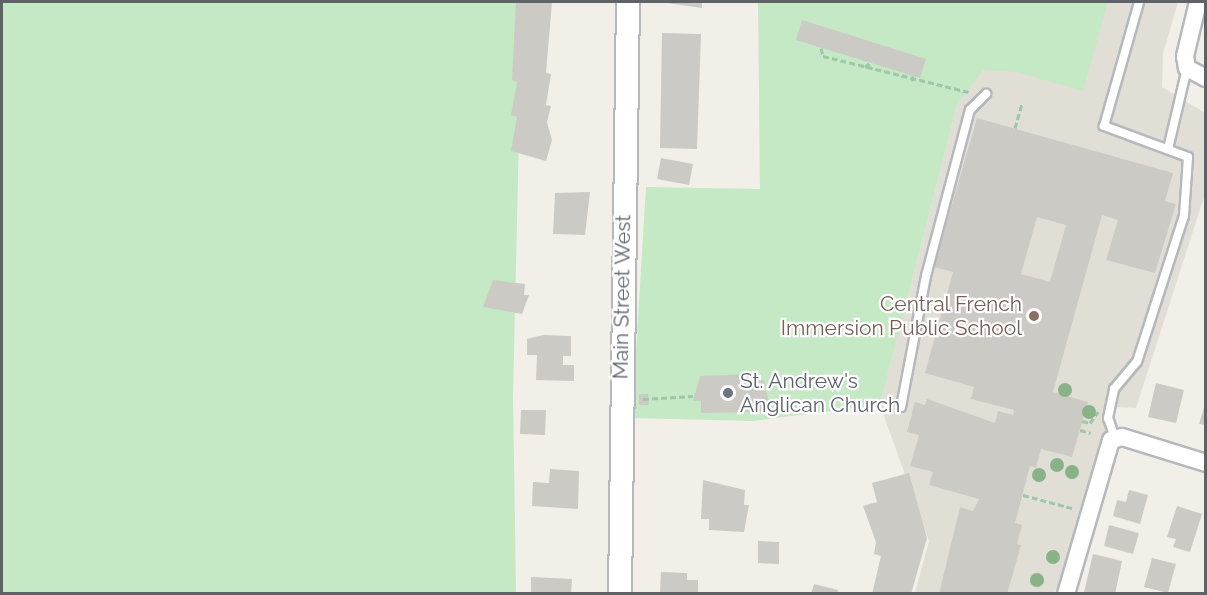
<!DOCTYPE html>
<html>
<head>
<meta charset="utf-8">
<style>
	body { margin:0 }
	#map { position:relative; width:1207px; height:595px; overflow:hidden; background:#f1efe8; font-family:Raleway,sans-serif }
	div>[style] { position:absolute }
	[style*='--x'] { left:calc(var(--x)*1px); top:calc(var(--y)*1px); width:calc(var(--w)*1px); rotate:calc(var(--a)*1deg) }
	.education>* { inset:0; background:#e1ded6 }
	.green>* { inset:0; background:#c5e8c5 }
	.building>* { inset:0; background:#cccac5 }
	.path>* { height:3px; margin-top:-1.5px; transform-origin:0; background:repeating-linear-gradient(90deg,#9cc7a9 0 6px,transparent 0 9px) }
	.roads { filter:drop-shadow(2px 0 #b5b8bc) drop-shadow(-2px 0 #b5b8bc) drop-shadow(0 2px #b5b8bc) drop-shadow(0 -2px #b5b8bc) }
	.lane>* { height:8px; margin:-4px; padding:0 4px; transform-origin:4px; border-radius:4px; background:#fff }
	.street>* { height:16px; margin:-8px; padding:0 8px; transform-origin:8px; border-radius:8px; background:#fff }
	.secondary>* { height:22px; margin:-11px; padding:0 11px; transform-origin:11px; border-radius:11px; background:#fff }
	.trees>* { width:14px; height:14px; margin:-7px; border-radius:50%; background:#89b387 }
	.dots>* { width:16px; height:16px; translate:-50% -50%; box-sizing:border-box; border:3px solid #fff; border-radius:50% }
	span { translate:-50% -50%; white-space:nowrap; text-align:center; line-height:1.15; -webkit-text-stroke:4.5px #fff; paint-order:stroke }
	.street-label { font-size:21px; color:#5f6368 }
	.education-label { font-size:21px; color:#785e54 }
	.right { translate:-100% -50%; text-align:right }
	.worship-label { font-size:21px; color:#5b616d }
	.left { translate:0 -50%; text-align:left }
	.frame { position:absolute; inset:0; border:3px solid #5f6368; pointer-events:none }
</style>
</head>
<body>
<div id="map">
	<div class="education">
		<div style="clip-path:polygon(758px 2px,1178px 2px,1163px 54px,1162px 87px,1205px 113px,1205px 194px,1136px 408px,1117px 407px,1055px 593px,915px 593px,929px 541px,880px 405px,957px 105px)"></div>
	</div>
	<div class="green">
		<div style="clip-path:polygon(2px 2px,522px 2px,513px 396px,516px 593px,2px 593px)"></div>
		<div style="clip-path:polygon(758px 2px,1108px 2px,1083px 91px,1017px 72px,983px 70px,957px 105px,880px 405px,753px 421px,632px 418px,646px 187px,760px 189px)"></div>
	</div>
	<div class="building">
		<div style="clip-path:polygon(516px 2px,552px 2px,546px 73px,551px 74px,546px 105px,551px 106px,547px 122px,552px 140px,546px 161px,511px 151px,517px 117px,511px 115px,517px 82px,512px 80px)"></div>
		<div style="clip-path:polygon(660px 2px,702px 2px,702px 8px)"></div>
		<div style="clip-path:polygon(802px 20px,926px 59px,920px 78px,796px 40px)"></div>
		<div style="clip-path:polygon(662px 33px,701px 34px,697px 149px,660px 148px)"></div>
		<div style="clip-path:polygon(evenodd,977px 118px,1173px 173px,1165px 201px,1176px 204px,1155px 273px,1106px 260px,1118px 220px,1102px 215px,1053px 392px,1088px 402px,1072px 457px,1041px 449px,1036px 468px,1030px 466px,1015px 523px,1022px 525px,1017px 544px,1021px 545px,1007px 594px,939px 594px,960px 507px,973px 511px,979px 499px,929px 485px,933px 472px,910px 466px,919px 435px,907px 432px,915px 402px,925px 405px,927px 399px,995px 423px,998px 411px,1013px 415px,1014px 410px,971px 399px,974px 387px,925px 373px,953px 272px,934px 267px,977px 118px,1037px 217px,1066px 225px,1050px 282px,1021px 274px,1037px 217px)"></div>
		<div style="clip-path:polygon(661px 158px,693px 164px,689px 185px,657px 179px)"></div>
		<div style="clip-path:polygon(590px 192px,585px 235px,553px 234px,555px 193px)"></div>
		<div style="clip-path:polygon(493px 280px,525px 284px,524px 295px,529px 295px,522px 314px,483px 307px)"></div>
		<div style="clip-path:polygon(543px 335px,571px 336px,571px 356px,563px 356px,563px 365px,574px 365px,574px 381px,536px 380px,537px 355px,527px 355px,527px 339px)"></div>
		<div style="clip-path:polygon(754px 374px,755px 381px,764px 380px,771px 412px,701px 413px,701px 401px,693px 401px,700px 376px)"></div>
		<div style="clip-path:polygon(1156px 383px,1184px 390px,1176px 423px,1148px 417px)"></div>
		<div style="clip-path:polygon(639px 394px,648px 394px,649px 405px,639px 405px)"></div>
		<div style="clip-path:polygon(1206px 401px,1206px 425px,1199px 424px)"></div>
		<div style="clip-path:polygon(521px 410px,546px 410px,545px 435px,520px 434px)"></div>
		<div style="clip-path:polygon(550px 469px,579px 471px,578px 509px,532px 506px,533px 482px,549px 483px)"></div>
		<div style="clip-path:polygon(909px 473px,927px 538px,911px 594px,872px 594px,881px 556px,874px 554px,876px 542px,863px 506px,877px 502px,872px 483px)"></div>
		<div style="clip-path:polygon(703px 480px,745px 490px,744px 505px,749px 505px,744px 532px,709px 530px,709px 519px,701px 519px)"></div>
		<div style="clip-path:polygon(1129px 490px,1148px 495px,1140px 524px,1113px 516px,1117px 500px,1126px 502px)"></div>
		<div style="clip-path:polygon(1177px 506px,1202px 514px,1190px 552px,1173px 547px,1176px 539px,1167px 537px)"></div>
		<div style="clip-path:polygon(1109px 525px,1139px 533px,1133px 554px,1104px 546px)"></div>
		<div style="clip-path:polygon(758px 541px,779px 542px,779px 564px,758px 563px)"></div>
		<div style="clip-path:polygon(1093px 554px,1122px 561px,1115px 594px,1084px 592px)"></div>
		<div style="clip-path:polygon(1152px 558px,1176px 564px,1168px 593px,1144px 587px)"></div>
		<div style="clip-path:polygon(661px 572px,687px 573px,687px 580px,698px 580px,698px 593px,660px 594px)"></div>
		<div style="clip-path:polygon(531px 577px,572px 579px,571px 594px,531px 594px)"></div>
		<div style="clip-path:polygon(814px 584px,838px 590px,837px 594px,811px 594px)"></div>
	</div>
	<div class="path">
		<div style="--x:821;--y:48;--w:8;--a:76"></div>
		<div style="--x:823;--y:56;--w:150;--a:13.9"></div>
		<div style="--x:865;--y:67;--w:6;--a:-39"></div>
		<div style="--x:912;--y:76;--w:5;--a:79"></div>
		<div style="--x:1015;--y:128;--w:26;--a:-74"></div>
		<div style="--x:643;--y:399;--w:50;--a:-3.4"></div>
		<div style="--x:1082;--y:421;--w:8;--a:14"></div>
		<div style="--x:1090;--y:423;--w:14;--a:-54"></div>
		<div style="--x:1080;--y:430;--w:11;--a:15"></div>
		<div style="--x:1023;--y:495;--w:51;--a:14.9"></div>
	</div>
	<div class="roads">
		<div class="lane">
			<div style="--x:1168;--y:149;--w:83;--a:-76.8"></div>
			<div style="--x:901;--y:407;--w:133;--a:-79.2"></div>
			<div style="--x:926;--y:276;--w:172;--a:-75.2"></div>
			<div style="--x:970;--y:110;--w:23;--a:-45"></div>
			<div style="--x:1115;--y:438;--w:21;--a:-109"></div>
			<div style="--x:1108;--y:418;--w:30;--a:-78"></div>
			<div style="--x:1114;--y:389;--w:35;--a:-50"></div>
			<div style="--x:1137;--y:362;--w:153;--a:-72.2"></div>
			<div style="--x:1184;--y:216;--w:59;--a:-86.1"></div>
			<div style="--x:1188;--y:157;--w:90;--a:-159.7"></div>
			<div style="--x:1104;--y:126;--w:129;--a:-74.2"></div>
		</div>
		<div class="street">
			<div style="--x:1198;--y:2;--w:56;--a:103.5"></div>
			<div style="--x:1185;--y:56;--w:12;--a:81"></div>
			<div style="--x:1187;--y:68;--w:21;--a:28"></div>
			<div style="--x:1066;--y:594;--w:160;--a:-73.7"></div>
			<div style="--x:1111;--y:440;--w:11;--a:-15"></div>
			<div style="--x:1122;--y:437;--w:88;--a:17.2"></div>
		</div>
		<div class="secondary">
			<div style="--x:620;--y:594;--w:592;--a:-89.23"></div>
		</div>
	</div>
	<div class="trees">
		<div style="left:1065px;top:390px"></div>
		<div style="left:1089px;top:412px"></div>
		<div style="left:1057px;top:465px"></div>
		<div style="left:1072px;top:472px"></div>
		<div style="left:1039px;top:475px"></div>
		<div style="left:1053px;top:557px"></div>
		<div style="left:1037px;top:580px"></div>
	</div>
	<div class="dots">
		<div style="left:1034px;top:316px;background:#8d6e63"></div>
		<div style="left:728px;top:393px;background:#6b7280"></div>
	</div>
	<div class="street-label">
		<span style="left:622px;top:297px;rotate:-89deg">Main Street West</span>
	</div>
	<div class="education-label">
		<span class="right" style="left:1022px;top:316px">Central French<br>Immersion Public School</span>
	</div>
	<div class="worship-label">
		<span class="left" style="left:740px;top:393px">St. Andrew's<br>Anglican Church</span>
	</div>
	<div class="frame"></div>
</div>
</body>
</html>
